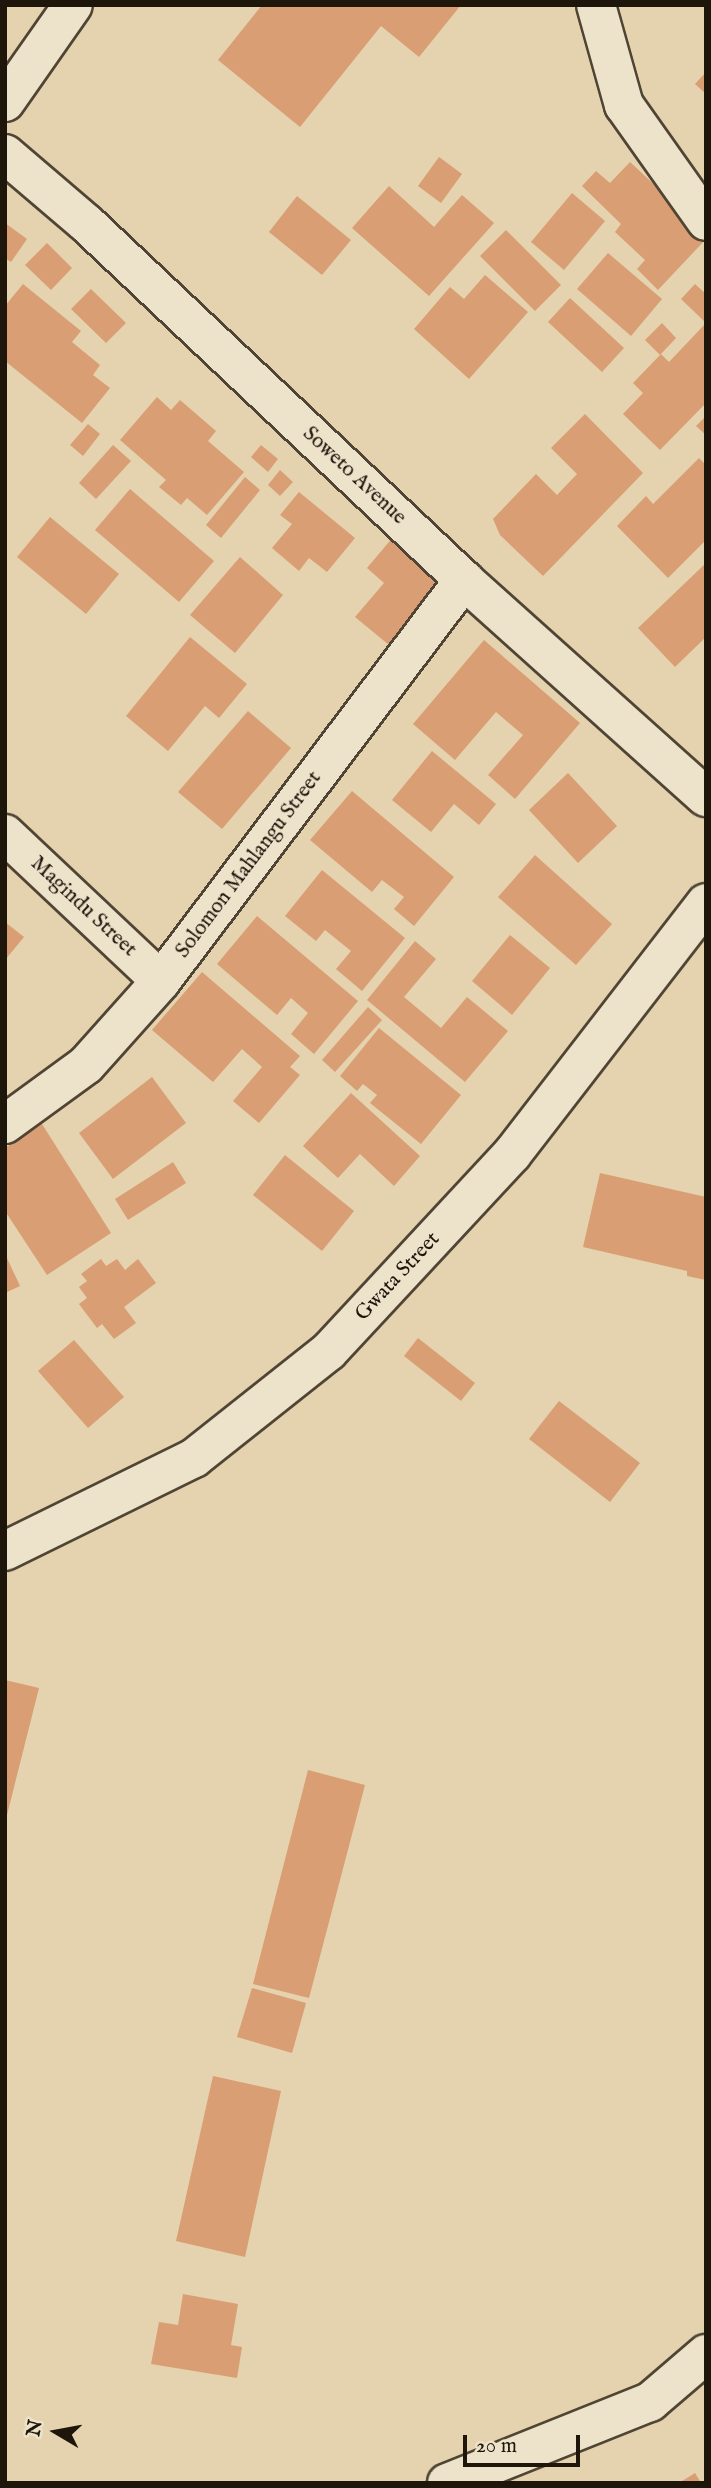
<!DOCTYPE html>
<html>
<head>
<meta charset="utf-8">
<style>
	body { margin:0 }
	#map { position:relative; width:711px; height:2488px; overflow:hidden; background:#e4d3ae; font-family:"IM FELL English",serif }
	div>[style] { position:absolute }
	[style*='--x'] { left:calc(var(--x)*1px); top:calc(var(--y)*1px); width:calc(var(--w)*1px); rotate:calc(var(--a)*1deg) }
	.building>* { inset:0; background:#d99e73 }
	.roads { filter:drop-shadow(2px 0 #504534) drop-shadow(-2px 0 #504534) drop-shadow(0 2px #504534) drop-shadow(0 -2px #504534) }
	.minor>* { height:38px; margin:-19px; padding:0 19px; transform-origin:19px; border-radius:19px; background:#ede2ca }
	.tertiary>* { height:38px; margin:-19px; padding:0 19px; transform-origin:19px; border-radius:19px; background:#ede2ca }
	span { translate:-50% -50%; white-space:nowrap; text-align:center; line-height:1.15; -webkit-text-stroke:7px #ede2ca; paint-order:stroke }
	.street-label { font-size:21px; color:#1f160b }
	.frame { position:absolute; inset:0; border:7px solid #1f160b; pointer-events:none }
	.north { position:absolute; left:21px; top:2397px; width:70px; height:70px; -webkit-text-stroke:5px #ede2ca; paint-order:stroke; rotate:280deg; font-size:19px; font-weight:700; line-height:28px; text-align:center; color:#1f160b }
	.north::after { content:''; display:block; margin:auto; width:24px; height:32px; background:#1f160b; clip-path:polygon(50% 0,100% 100%,50% 72%,0 100%) }
	.scale { position:absolute; left:463px; top:2435px; width:117px; height:32px; box-sizing:border-box; border:4px solid #1f160b; border-top:0; padding-left:9px; font-size:21px; line-height:24px; white-space:nowrap; color:#1f160b; -webkit-text-stroke:5px #ede2ca; paint-order:stroke }
</style>
</head>
<body>
<div id="map">
	<div class="building">
		<div style="clip-path:polygon(262px 5px,461px 5px,419px 57px,381px 26px,300px 127px,218px 60px)"></div>
		<div style="clip-path:polygon(706px 72px,706px 94px,695px 84px)"></div>
		<div style="clip-path:polygon(439px 157px,462px 174px,441px 203px,418px 186px)"></div>
		<div style="clip-path:polygon(630px 162px,706px 233px,706px 239px,658px 290px,637px 269px,645px 260px,615px 232px,621px 224px,582px 186px,596px 171px,610px 183px)"></div>
		<div style="clip-path:polygon(389px 186px,434px 227px,462px 195px,494px 223px,429px 296px,352px 228px)"></div>
		<div style="clip-path:polygon(572px 193px,605px 221px,564px 270px,531px 242px)"></div>
		<div style="clip-path:polygon(297px 196px,351px 240px,322px 275px,269px 232px)"></div>
		<div style="clip-path:polygon(5px 223px,27px 239px,11px 262px,5px 258px)"></div>
		<div style="clip-path:polygon(506px 230px,561px 285px,535px 311px,480px 256px)"></div>
		<div style="clip-path:polygon(47px 243px,72px 268px,51px 290px,25px 265px)"></div>
		<div style="clip-path:polygon(608px 253px,662px 299px,631px 336px,577px 289px)"></div>
		<div style="clip-path:polygon(485px 275px,528px 312px,469px 379px,414px 329px,450px 287px,464px 299px)"></div>
		<div style="clip-path:polygon(23px 284px,81px 331px,72px 342px,100px 365px,93px 375px,110px 388px,82px 423px,5px 361px,5px 306px)"></div>
		<div style="clip-path:polygon(695px 284px,706px 294px,706px 323px,681px 299px)"></div>
		<div style="clip-path:polygon(91px 289px,126px 323px,106px 343px,71px 309px)"></div>
		<div style="clip-path:polygon(570px 298px,624px 348px,602px 372px,548px 322px)"></div>
		<div style="clip-path:polygon(662px 323px,676px 338px,660px 355px,645px 340px)"></div>
		<div style="clip-path:polygon(706px 323px,706px 403px,660px 450px,623px 414px,643px 393px,633px 383px,661px 354px,669px 362px)"></div>
		<div style="clip-path:polygon(157px 397px,171px 410px,180px 400px,216px 431px,208px 441px,244px 472px,207px 515px,187px 498px,181px 505px,159px 487px,166px 480px,120px 440px)"></div>
		<div style="clip-path:polygon(585px 414px,643px 473px,543px 576px,500px 535px,493px 519px,536px 474px,557px 495px,577px 474px,551px 448px)"></div>
		<div style="clip-path:polygon(706px 416px,706px 435px,696px 426px)"></div>
		<div style="clip-path:polygon(88px 424px,100px 434px,83px 456px,70px 445px)"></div>
		<div style="clip-path:polygon(113px 445px,131px 461px,96px 499px,79px 483px)"></div>
		<div style="clip-path:polygon(261px 445px,278px 459px,268px 472px,251px 457px)"></div>
		<div style="clip-path:polygon(699px 458px,706px 465px,706px 540px,668px 578px,617px 526px,646px 496px,653px 504px)"></div>
		<div style="clip-path:polygon(280px 470px,293px 482px,280px 496px,268px 485px)"></div>
		<div style="clip-path:polygon(245px 477px,260px 490px,221px 538px,206px 525px)"></div>
		<div style="clip-path:polygon(130px 489px,214px 561px,179px 602px,95px 530px)"></div>
		<div style="clip-path:polygon(299px 492px,355px 538px,327px 572px,309px 558px,299px 571px,272px 548px,292px 524px,280px 515px)"></div>
		<div style="clip-path:polygon(50px 517px,119px 574px,86px 614px,17px 557px)"></div>
		<div style="clip-path:polygon(399px 530px,449px 572px,389px 645px,355px 617px,384px 583px,367px 568px)"></div>
		<div style="clip-path:polygon(240px 557px,283px 595px,235px 653px,190px 615px)"></div>
		<div style="clip-path:polygon(706px 563px,706px 637px,675px 667px,638px 628px)"></div>
		<div style="clip-path:polygon(190px 637px,247px 684px,219px 718px,205px 706px,168px 751px,126px 716px)"></div>
		<div style="clip-path:polygon(484px 640px,580px 723px,515px 799px,488px 775px,523px 735px,496px 712px,455px 760px,413px 724px)"></div>
		<div style="clip-path:polygon(248px 711px,291px 748px,222px 829px,178px 792px)"></div>
		<div style="clip-path:polygon(432px 751px,496px 804px,479px 825px,454px 804px,431px 832px,392px 800px)"></div>
		<div style="clip-path:polygon(568px 773px,617px 826px,578px 863px,529px 810px)"></div>
		<div style="clip-path:polygon(352px 791px,454px 877px,414px 926px,394px 909px,404px 897px,382px 880px,372px 892px,310px 840px)"></div>
		<div style="clip-path:polygon(535px 855px,612px 924px,576px 965px,498px 897px)"></div>
		<div style="clip-path:polygon(322px 870px,405px 938px,362px 991px,336px 969px,351px 951px,325px 930px,316px 941px,285px 916px)"></div>
		<div style="clip-path:polygon(257px 916px,358px 1001px,314px 1054px,291px 1034px,308px 1013px,291px 998px,277px 1015px,217px 964px)"></div>
		<div style="clip-path:polygon(5px 922px,24px 937px,5px 960px)"></div>
		<div style="clip-path:polygon(510px 935px,550px 968px,512px 1015px,472px 981px)"></div>
		<div style="clip-path:polygon(415px 941px,436px 959px,404px 997px,441px 1028px,467px 997px,508px 1031px,465px 1082px,367px 1000px)"></div>
		<div style="clip-path:polygon(202px 972px,300px 1056px,290px 1067px,300px 1075px,259px 1123px,233px 1101px,262px 1067px,242px 1049px,213px 1082px,152px 1030px)"></div>
		<div style="clip-path:polygon(368px 1007px,382px 1020px,335px 1072px,322px 1060px)"></div>
		<div style="clip-path:polygon(379px 1028px,461px 1095px,421px 1144px,370px 1103px,377px 1095px,363px 1084px,357px 1091px,340px 1076px)"></div>
		<div style="clip-path:polygon(152px 1077px,186px 1123px,113px 1179px,79px 1133px)"></div>
		<div style="clip-path:polygon(351px 1093px,420px 1156px,394px 1186px,360px 1154px,338px 1178px,303px 1146px)"></div>
		<div style="clip-path:polygon(42px 1124px,111px 1233px,47px 1275px,5px 1211px,5px 1148px)"></div>
		<div style="clip-path:polygon(285px 1155px,354px 1211px,322px 1251px,253px 1195px)"></div>
		<div style="clip-path:polygon(173px 1162px,186px 1183px,128px 1220px,115px 1199px)"></div>
		<div style="clip-path:polygon(600px 1173px,706px 1197px,706px 1280px,687px 1276px,687px 1271px,583px 1247px)"></div>
		<div style="clip-path:polygon(5px 1254px,20px 1286px,5px 1293px)"></div>
		<div style="clip-path:polygon(101px 1259px,106px 1266px,117px 1259px,125px 1270px,138px 1259px,156px 1283px,124px 1307px,136px 1323px,114px 1339px,102px 1324px,97px 1328px,79px 1304px,87px 1298px,79px 1287px,87px 1281px,81px 1274px)"></div>
		<div style="clip-path:polygon(418px 1338px,475px 1383px,461px 1401px,404px 1356px)"></div>
		<div style="clip-path:polygon(74px 1340px,124px 1397px,88px 1428px,38px 1371px)"></div>
		<div style="clip-path:polygon(559px 1401px,640px 1463px,610px 1502px,529px 1439px)"></div>
		<div style="clip-path:polygon(5px 1680px,39px 1688px,6px 1819px,5px 1819px)"></div>
		<div style="clip-path:polygon(308px 1770px,365px 1785px,309px 1998px,253px 1984px)"></div>
		<div style="clip-path:polygon(252px 1988px,306px 2003px,292px 2053px,237px 2037px)"></div>
		<div style="clip-path:polygon(213px 2076px,281px 2091px,245px 2257px,176px 2241px)"></div>
		<div style="clip-path:polygon(183px 2294px,238px 2304px,231px 2345px,242px 2347px,237px 2378px,151px 2364px,159px 2322px,178px 2325px)"></div>
		<div style="clip-path:polygon(695px 2473px,701px 2483px,679px 2483px)"></div>
	</div>
	<div class="roads">
		<div class="minor">
			<div style="--x:596;--y:5;--w:104;--a:74.4"></div>
			<div style="--x:624;--y:105;--w:142;--a:54.7"></div>
			<div style="--x:5;--y:102;--w:118;--a:-55"></div>
			<div style="--x:5;--y:834;--w:214;--a:43.3"></div>
			<div style="--x:5;--y:1124;--w:100;--a:-36.1"></div>
			<div style="--x:86;--y:1065;--w:113;--a:-48.2"></div>
			<div style="--x:161;--y:981;--w:503;--a:-52.92"></div>
			<div style="--x:5;--y:1551;--w:211;--a:-26.2"></div>
			<div style="--x:194;--y:1458;--w:172;--a:-38.4"></div>
			<div style="--x:329;--y:1351;--w:269;--a:-47.1"></div>
			<div style="--x:512;--y:1154;--w:317;--a:-52.3"></div>
			<div style="--x:447;--y:2483;--w:219;--a:-21.8"></div>
			<div style="--x:650;--y:2402;--w:74;--a:-40.6"></div>
		</div>
		<div class="tertiary">
			<div style="--x:5;--y:154;--w:108;--a:40.5"></div>
			<div style="--x:87;--y:224;--w:519;--a:43.36"></div>
			<div style="--x:464;--y:580;--w:325;--a:41.9"></div>
		</div>
	</div>
	<div class="street-label">
		<span style="left:354px;top:476px;rotate:43deg">Soweto Avenue</span>
		<span style="left:249px;top:865px;rotate:-53deg">Solomon Mahlangu Street</span>
		<span style="left:83px;top:907px;rotate:43deg">Magindu Street</span>
		<span style="left:398px;top:1277px;rotate:-47deg">Gwata Street</span>
	</div>
	<div class="frame"></div>
	<div class="north">N</div>
	<div class="scale">20 m</div>
</div>
</body>
</html>
